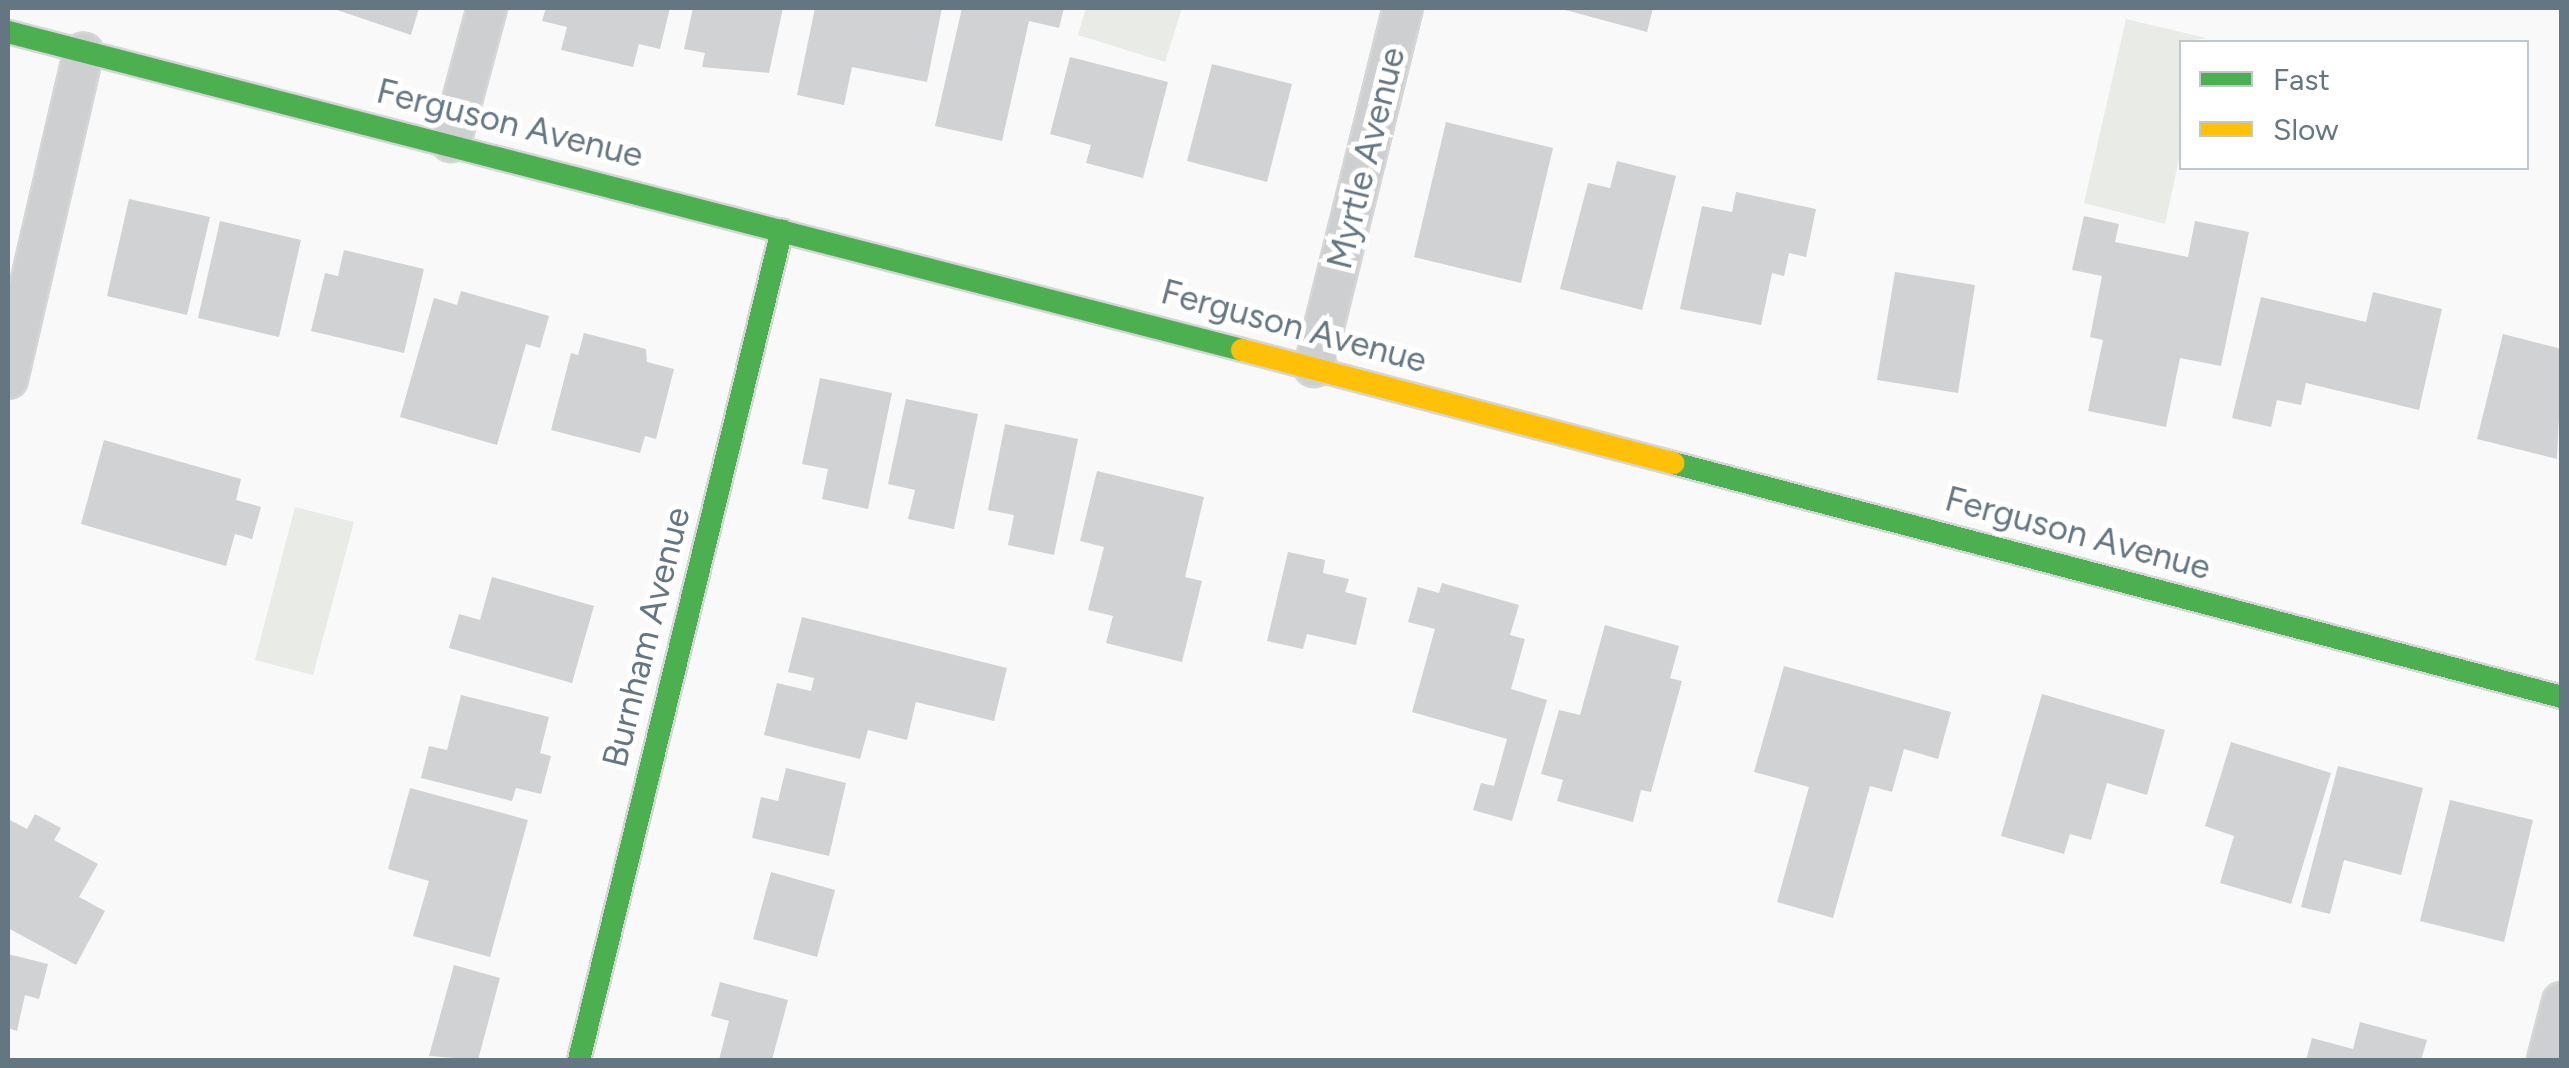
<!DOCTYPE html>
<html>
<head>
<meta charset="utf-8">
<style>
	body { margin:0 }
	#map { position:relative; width:2569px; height:1068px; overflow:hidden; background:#f9f9f9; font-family:Figtree,sans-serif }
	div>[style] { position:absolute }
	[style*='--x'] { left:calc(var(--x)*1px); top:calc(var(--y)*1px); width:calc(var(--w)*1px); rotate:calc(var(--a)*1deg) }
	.green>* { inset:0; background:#e8ebe6 }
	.building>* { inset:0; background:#d0d2d3 }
	.roads { filter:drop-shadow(2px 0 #d5d6d7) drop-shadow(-2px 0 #d5d6d7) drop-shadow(0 2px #d5d6d7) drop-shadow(0 -2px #d5d6d7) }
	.street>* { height:38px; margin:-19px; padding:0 19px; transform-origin:19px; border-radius:19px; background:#cecfd0 }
	.fast>* { height:22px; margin:-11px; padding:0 11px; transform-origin:11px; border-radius:11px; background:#4caf50 }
	.slow>* { height:22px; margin:-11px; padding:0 11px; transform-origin:11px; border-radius:11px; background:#ffc107 }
	span { translate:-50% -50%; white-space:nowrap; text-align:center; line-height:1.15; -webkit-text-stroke:10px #fff; paint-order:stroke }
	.street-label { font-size:35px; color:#657683 }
	.frame { position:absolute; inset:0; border:10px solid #657683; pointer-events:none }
	.legend { position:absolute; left:2179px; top:40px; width:350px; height:130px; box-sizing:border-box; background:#fff; border:2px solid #c1c8cd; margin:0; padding:12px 18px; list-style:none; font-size:30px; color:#657683 }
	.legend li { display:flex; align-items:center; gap:20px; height:50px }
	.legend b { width:50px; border:2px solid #c1c8cd }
</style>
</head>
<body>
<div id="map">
	<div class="green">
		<div style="clip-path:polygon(1086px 8px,1182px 8px,1165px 62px,1078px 35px)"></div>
		<div style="clip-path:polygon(2126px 19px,2206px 38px,2182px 42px,2181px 150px,2165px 224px,2084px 203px)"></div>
		<div style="clip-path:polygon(295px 507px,354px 522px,313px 675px,255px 660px)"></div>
	</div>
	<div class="building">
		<div style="clip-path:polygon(331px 8px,419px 8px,411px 35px)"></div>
		<div style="clip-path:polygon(546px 8px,670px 8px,660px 49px,639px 44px,633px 67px,561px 50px,567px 27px,542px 21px)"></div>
		<div style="clip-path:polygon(693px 8px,783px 8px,769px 73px,702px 67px,705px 53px,684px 49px)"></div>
		<div style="clip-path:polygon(815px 8px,942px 8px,927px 82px,852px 67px,844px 105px,797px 95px)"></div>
		<div style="clip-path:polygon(962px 8px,1064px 8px,1059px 28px,1029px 21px,1002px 141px,935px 126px)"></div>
		<div style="clip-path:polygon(1558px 8px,1653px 8px,1647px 32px)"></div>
		<div style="clip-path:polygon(1070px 57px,1168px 82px,1143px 178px,1086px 163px,1091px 145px,1050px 134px)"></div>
		<div style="clip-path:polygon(1212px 64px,1292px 84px,1267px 182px,1187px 161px)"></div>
		<div style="clip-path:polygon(1446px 122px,1553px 148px,1521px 283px,1414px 257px)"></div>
		<div style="clip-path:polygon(1617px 161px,1676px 176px,1642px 310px,1560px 289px,1588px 183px,1610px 188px)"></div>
		<div style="clip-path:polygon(1736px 192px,1816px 209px,1806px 257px,1789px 253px,1784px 276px,1772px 273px,1761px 325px,1680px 309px,1702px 206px,1732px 212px)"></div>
		<div style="clip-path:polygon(129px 199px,210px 217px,187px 315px,107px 296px)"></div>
		<div style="clip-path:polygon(2084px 216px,2119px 224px,2115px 242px,2188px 257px,2195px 221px,2249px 232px,2221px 366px,2180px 358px,2166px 427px,2088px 411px,2103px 340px,2090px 337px,2102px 276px,2072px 270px)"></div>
		<div style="clip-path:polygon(220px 221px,301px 240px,279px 337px,198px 318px)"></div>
		<div style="clip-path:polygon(344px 250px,424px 269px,404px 353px,311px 331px,325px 273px,338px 276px)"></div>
		<div style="clip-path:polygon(1895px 272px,1975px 285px,1958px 393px,1877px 380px)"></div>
		<div style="clip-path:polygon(461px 291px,549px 316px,540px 348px,526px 344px,497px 445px,400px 417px,434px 298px,457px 305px)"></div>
		<div style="clip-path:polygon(2373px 292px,2442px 309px,2419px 410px,2306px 383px,2301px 405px,2277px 400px,2271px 427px,2232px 418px,2261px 297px,2366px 322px)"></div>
		<div style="clip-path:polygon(584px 333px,646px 349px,647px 362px,674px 369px,656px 439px,645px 436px,640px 453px,551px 430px,571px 353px,578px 355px)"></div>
		<div style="clip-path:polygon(2503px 334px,2562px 349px,2557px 459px,2477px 439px)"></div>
		<div style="clip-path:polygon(820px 378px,892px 393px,868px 509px,822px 499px,828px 469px,802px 464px)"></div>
		<div style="clip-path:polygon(906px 399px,978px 414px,954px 529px,908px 519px,915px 490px,888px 484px)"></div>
		<div style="clip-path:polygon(1005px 424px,1078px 439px,1054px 555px,1008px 545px,1014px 515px,988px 510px)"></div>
		<div style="clip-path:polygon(104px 440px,241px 479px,236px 500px,261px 507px,252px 539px,235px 534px,226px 566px,81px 524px)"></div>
		<div style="clip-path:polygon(1097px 471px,1204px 497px,1185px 577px,1202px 581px,1182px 662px,1106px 643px,1113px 616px,1088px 610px,1104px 547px,1080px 541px)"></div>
		<div style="clip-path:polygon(1288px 552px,1325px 560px,1323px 573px,1349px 579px,1345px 592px,1367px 598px,1356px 645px,1307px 634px,1303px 649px,1267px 641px)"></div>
		<div style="clip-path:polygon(492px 577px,594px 606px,572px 683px,449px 648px,459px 614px,480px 620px)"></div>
		<div style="clip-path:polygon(1442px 583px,1519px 605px,1510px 635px,1525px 639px,1511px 689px,1547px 700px,1512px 821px,1473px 810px,1481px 783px,1494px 786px,1507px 739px,1412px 712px,1435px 629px,1408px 622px,1418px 587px,1439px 593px)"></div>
		<div style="clip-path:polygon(802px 617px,1007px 668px,994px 721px,916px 702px,907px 740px,868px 730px,860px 759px,764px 735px,777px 683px,811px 691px,814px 678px,788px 672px)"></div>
		<div style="clip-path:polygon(1605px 625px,1679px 646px,1670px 678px,1682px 681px,1651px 792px,1641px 790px,1633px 822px,1557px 801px,1563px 780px,1541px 774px,1559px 710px,1580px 715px)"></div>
		<div style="clip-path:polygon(1784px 666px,1951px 712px,1938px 759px,1904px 749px,1892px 792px,1870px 786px,1833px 918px,1777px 902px,1809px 787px,1754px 772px)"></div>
		<div style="clip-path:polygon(2042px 694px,2165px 730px,2147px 795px,2107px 783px,2091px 840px,2070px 834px,2064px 854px,2001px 836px)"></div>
		<div style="clip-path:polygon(461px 695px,549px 717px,540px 753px,551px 756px,541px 794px,516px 788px,512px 801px,421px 778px,429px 746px,447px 750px)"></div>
		<div style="clip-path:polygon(2231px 742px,2331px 773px,2291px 904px,2220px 883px,2234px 836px,2205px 826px)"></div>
		<div style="clip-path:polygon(2338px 766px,2423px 788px,2401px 875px,2344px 860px,2330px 914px,2301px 907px)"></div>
		<div style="clip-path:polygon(786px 768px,846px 783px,829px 856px,752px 838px,761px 797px,778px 801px)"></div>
		<div style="clip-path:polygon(410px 788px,528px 820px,490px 957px,413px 936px,429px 881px,388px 869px)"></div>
		<div style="clip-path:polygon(2450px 800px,2533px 820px,2504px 942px,2420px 921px)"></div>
		<div style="clip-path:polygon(35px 814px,61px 828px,54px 840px,98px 864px,79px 897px,105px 911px,76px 965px,8px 928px,8px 825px,10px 820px,27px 829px)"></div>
		<div style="clip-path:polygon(771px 872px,835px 890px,817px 957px,753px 939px)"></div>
		<div style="clip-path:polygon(8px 954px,48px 964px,39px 999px,25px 995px,17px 1031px,8px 1028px)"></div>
		<div style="clip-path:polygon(454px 965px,500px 978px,478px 1060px,429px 1056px)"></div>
		<div style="clip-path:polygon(720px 982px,788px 1000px,772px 1060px,719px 1060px,729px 1021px,711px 1016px)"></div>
		<div style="clip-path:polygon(2360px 1022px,2427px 1040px,2421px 1060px,2306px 1060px,2312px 1038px,2353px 1049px)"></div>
	</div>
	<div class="roads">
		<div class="street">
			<div style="--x:451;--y:142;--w:139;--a:-75"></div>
			<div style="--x:1314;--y:367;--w:370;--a:-76.1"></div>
			<div style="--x:8;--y:379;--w:335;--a:-77"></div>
			<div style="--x:2547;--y:1060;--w:60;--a:-75.5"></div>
		</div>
		<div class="fast">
			<div style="--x:8;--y:32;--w:1274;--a:14.45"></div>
			<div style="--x:1673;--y:463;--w:919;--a:14.75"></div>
			<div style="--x:579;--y:1060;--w:854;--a:-76.26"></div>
		</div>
		<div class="slow">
			<div style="--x:1242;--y:350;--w:446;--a:14.7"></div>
		</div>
	</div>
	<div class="street-label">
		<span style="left:510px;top:123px;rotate:14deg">Ferguson Avenue</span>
		<span style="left:1366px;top:158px;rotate:-76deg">Myrtle Avenue</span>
		<span style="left:1294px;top:326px;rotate:15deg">Ferguson Avenue</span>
		<span style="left:2078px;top:533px;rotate:15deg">Ferguson Avenue</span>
		<span style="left:646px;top:637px;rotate:-76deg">Burnham Avenue</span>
	</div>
	<div class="frame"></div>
	<ul class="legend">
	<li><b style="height:12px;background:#4caf50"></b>Fast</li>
	<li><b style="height:12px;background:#ffc107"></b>Slow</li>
	</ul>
</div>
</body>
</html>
